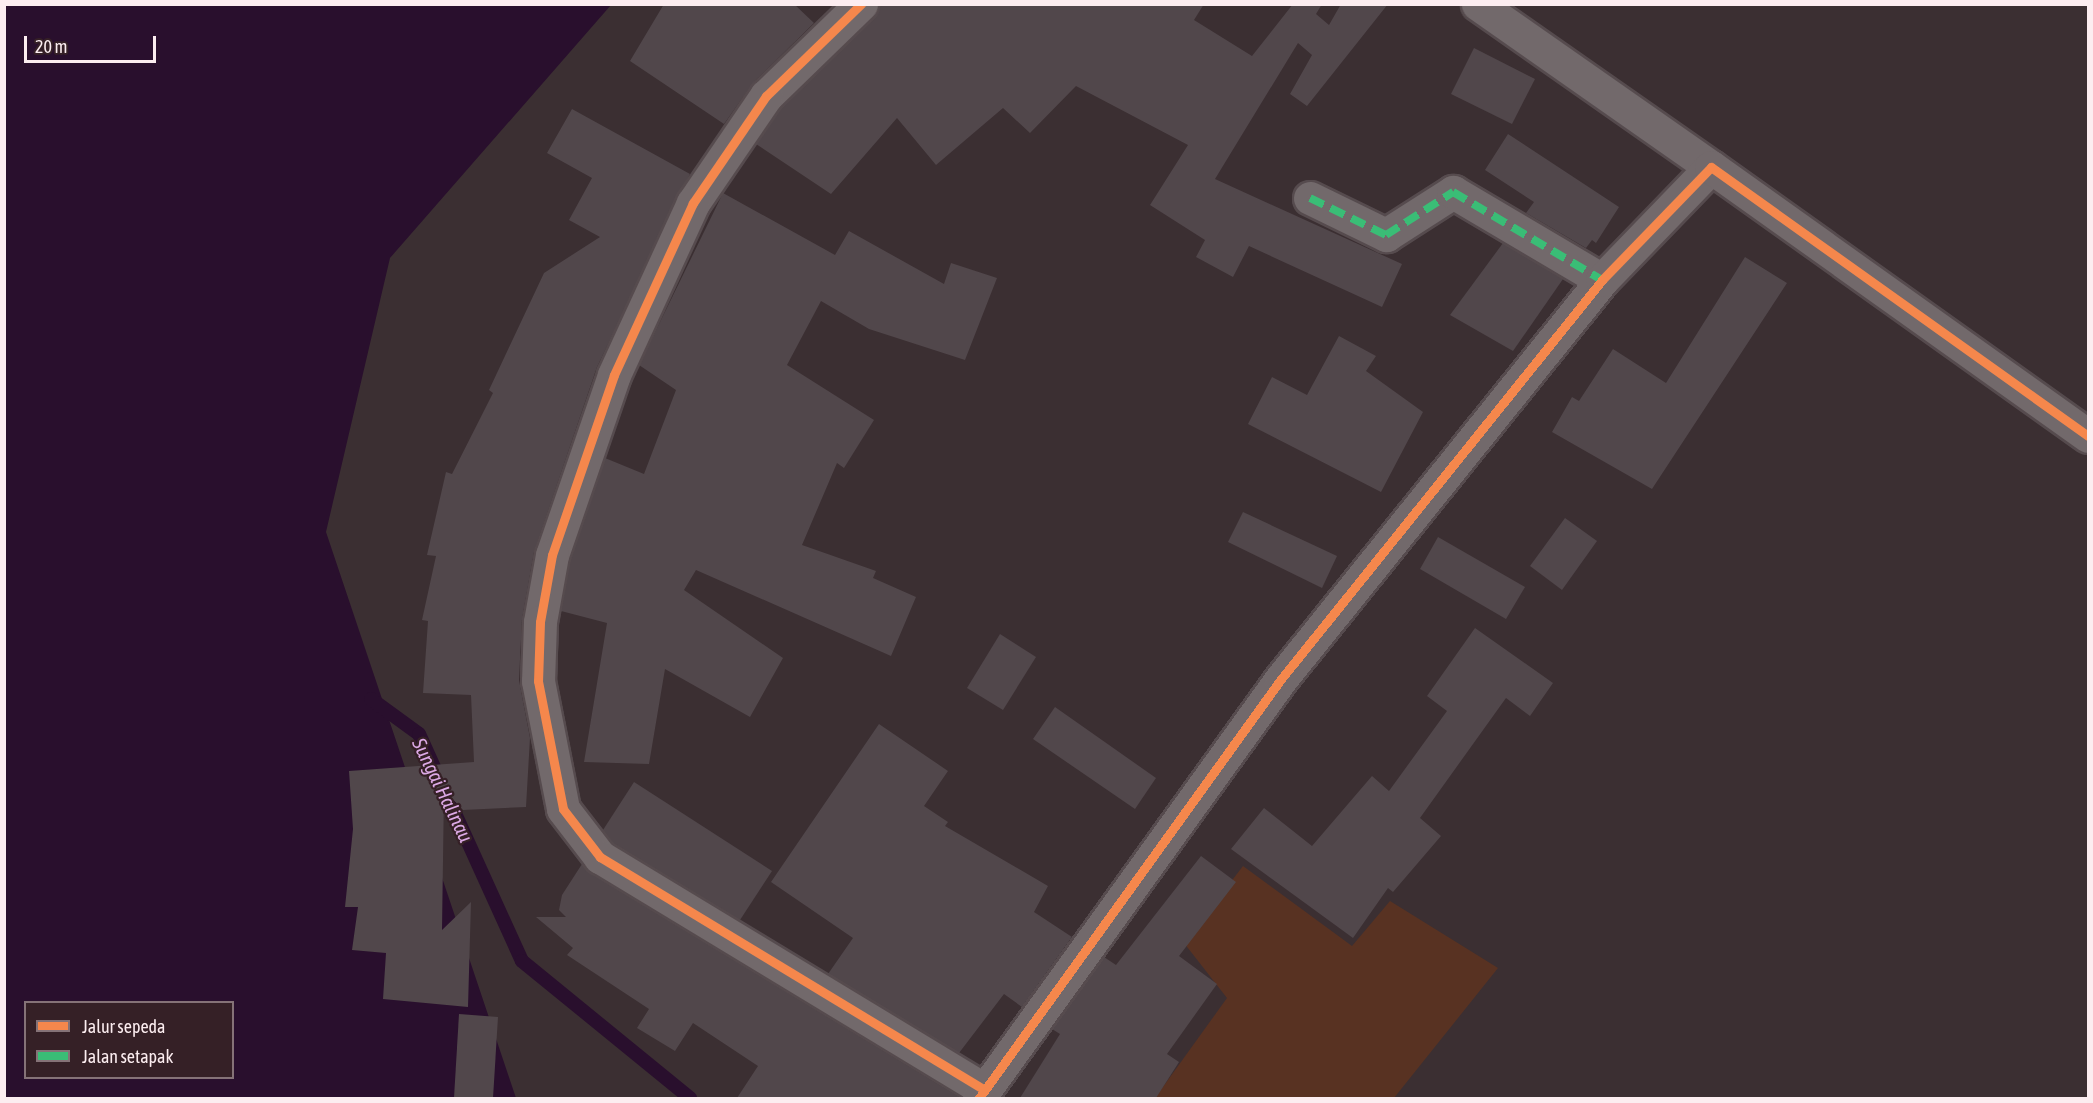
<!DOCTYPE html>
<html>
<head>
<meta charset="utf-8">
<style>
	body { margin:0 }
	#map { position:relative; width:2093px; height:1103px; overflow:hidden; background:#3b2f32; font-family:"Asap Condensed",sans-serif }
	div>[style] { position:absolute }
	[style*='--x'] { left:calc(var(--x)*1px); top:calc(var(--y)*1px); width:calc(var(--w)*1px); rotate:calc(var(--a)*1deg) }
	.green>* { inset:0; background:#583222 }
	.water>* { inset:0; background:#290f2d }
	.stream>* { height:14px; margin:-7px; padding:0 7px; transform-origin:7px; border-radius:7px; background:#290f2d }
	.building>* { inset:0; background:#51474b }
	.roads { filter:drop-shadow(2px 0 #564b4e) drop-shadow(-2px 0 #564b4e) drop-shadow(0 2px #564b4e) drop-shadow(0 -2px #564b4e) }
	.minor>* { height:33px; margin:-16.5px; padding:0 16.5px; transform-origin:16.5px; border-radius:16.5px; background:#72696b }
	.quiet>* { height:8px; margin-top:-4px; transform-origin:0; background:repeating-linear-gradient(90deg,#3abd76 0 15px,transparent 0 23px) }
	.cycleway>* { height:9px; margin:-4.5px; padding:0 4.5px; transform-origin:4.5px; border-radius:4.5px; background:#f5874c }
	span { translate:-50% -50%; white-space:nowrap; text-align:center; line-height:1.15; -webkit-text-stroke:4.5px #352026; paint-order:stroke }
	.water-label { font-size:20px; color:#dca9e5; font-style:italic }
	.frame { position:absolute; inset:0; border:6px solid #fcedf0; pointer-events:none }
	.legend { position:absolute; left:24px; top:1001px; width:210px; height:78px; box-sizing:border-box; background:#352026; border:2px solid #857277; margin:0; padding:8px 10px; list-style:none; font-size:18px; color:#fcedf0 }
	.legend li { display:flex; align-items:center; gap:12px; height:30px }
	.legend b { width:30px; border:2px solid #857277 }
	.scale { position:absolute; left:24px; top:36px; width:132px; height:27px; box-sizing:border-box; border:3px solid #fcedf0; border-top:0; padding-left:8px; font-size:18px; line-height:21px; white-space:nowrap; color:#fcedf0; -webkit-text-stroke:4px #352026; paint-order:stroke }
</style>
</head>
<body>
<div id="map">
	<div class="green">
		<div style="clip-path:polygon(1243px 866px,1352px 946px,1390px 901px,1498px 968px,1394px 1098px,1155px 1098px,1227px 998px,1184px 943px)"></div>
	</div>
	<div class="water">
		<div style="clip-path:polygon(evenodd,5px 5px,611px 5px,390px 258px,326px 532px,516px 1098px,5px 1098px,5px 5px,26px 1002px,232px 1002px,232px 1078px,26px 1078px,26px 1002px)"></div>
	</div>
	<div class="stream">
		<div style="--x:371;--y:699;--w:59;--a:36.1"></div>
		<div style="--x:419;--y:734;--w:249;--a:65.6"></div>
		<div style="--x:522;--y:961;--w:217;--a:39.2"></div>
	</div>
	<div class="building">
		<div style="clip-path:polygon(664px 4px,794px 4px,814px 23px,753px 83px,724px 124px,630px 61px)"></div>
		<div style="clip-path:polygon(879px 4px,1204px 4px,1194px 20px,1252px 56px,1293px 4px,1322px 4px,1316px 14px,1329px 25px,1341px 4px,1388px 4px,1307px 106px,1290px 94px,1312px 55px,1298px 43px,1215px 179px,1402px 264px,1382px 307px,1249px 246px,1233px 277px,1196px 257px,1205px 240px,1150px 205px,1188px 145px,1076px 86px,1030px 133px,1003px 108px,936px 165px,897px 118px,831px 194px,756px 144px,780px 108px,874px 17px)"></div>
		<div style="clip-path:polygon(1474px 48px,1535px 79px,1512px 124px,1451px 94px)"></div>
		<div style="clip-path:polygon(572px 109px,690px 174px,597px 367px,534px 552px,522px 619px,519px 680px,530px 738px,526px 807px,463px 810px,444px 790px,442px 930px,471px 902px,468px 1007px,383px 999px,386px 953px,352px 950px,358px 907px,345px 907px,353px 829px,349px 771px,474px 762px,471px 695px,423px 693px,428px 621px,422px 620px,436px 556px,427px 555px,446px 472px,452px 474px,493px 393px,489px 390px,544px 273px,600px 237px,569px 220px,592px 178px,547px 153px)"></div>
		<div style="clip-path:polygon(1508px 134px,1619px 207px,1596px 243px,1592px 240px,1586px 248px,1526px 213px,1534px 202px,1485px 170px)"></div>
		<div style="clip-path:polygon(723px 193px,835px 255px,849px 231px,944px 284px,951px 263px,997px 278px,965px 360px,869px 329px,821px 301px,787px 365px,874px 420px,844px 468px,837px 463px,802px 545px,876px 571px,873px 578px,916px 597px,891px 656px,696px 570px,684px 590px,783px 658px,750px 717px,665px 669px,649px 764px,584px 762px,607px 623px,561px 611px,570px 560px,605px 458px,644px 474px,676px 390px,639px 365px)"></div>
		<div style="clip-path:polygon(1503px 243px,1563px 279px,1513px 351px,1450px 315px)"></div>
		<div style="clip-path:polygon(1745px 257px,1787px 283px,1652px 489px,1552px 432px,1572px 397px,1579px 401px,1613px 349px,1666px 383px)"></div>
		<div style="clip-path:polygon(1339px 336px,1376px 356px,1366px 371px,1423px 412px,1381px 492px,1248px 424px,1272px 377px,1307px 395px)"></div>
		<div style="clip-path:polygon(1243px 512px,1337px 556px,1322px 588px,1228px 542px)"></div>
		<div style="clip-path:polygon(1565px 518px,1597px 541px,1562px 590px,1530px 566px)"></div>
		<div style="clip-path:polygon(1438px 537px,1525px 587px,1506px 619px,1420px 569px)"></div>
		<div style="clip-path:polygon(1475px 628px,1553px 683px,1530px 716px,1506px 698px,1420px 818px,1441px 836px,1393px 892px,1388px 888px,1353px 938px,1231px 849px,1264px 808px,1312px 846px,1372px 776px,1389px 791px,1447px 711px,1427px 696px)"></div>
		<div style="clip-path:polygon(1000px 634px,1036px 657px,1003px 710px,967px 688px)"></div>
		<div style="clip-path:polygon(1055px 707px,1156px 778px,1135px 809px,1033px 739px)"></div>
		<div style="clip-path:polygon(879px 724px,948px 771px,924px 806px,948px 822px,945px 826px,1048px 886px,1034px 912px,1072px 937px,1022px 1007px,1004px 994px,959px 1053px,828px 974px,853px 938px,771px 882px)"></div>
		<div style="clip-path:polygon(634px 782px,772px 871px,740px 920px,613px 843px,603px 830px)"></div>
		<div style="clip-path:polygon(1201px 856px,1236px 882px,1179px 956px,1217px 984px,1167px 1054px,1179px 1062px,1156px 1098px,1020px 1098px,1060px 1034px,1052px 1029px,1104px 957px,1116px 965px)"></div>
		<div style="clip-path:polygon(582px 864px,590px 873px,961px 1098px,737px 1098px,758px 1066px,693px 1023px,675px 1051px,637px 1028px,649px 1009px,567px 955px,573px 948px,536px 917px,566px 917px,559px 910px,562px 895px)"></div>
		<div style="clip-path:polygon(459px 1014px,498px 1017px,493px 1098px,454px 1098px)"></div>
	</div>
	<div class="roads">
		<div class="minor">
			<div style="--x:861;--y:4;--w:132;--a:135.9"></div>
			<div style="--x:766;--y:96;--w:130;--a:124.3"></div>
			<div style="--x:693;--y:203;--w:189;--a:114.7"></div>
			<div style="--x:614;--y:375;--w:190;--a:109"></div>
			<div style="--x:552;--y:555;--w:68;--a:100.2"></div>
			<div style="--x:540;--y:622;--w:59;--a:91.9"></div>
			<div style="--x:538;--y:681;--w:130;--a:78.9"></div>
			<div style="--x:563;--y:809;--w:61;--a:52.4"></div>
			<div style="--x:600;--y:857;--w:449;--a:31.2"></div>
			<div style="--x:1478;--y:4;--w:284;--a:35"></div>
			<div style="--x:1310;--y:198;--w:85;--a:26"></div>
			<div style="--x:1386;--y:235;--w:80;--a:-32.7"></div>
			<div style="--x:1453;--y:192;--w:173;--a:30.6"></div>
			<div style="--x:979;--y:1098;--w:516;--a:-54.22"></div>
			<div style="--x:1281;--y:679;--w:512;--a:-51.18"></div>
			<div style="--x:1602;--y:280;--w:157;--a:-46"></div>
			<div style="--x:1711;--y:167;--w:463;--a:35.5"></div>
		</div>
	</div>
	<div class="quiet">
		<div style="--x:1310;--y:198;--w:85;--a:26"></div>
		<div style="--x:1386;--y:235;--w:80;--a:-32.7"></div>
		<div style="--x:1453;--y:192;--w:173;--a:30.6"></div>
	</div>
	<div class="cycleway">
		<div style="--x:861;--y:4;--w:132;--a:135.9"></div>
		<div style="--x:766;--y:96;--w:130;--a:124.3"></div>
		<div style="--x:693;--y:203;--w:189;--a:114.7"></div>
		<div style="--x:614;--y:375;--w:190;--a:109"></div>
		<div style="--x:552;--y:555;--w:68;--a:100.2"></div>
		<div style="--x:540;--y:622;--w:59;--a:91.9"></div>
		<div style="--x:538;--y:681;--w:130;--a:78.9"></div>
		<div style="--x:563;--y:809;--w:61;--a:52.4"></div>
		<div style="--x:600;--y:857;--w:449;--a:31.2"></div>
		<div style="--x:979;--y:1098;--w:516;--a:-54.22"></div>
		<div style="--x:1281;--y:679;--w:512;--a:-51.18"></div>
		<div style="--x:1602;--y:280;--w:157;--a:-46"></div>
		<div style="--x:1711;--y:167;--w:463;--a:35.5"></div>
	</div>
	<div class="water-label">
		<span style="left:443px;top:790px;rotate:64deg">Sungai Halinau</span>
	</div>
	<div class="frame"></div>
	<ul class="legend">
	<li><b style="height:8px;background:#f5874c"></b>Jalur sepeda</li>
	<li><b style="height:8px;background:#3abd76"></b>Jalan setapak</li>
	</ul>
	<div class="scale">20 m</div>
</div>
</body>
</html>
